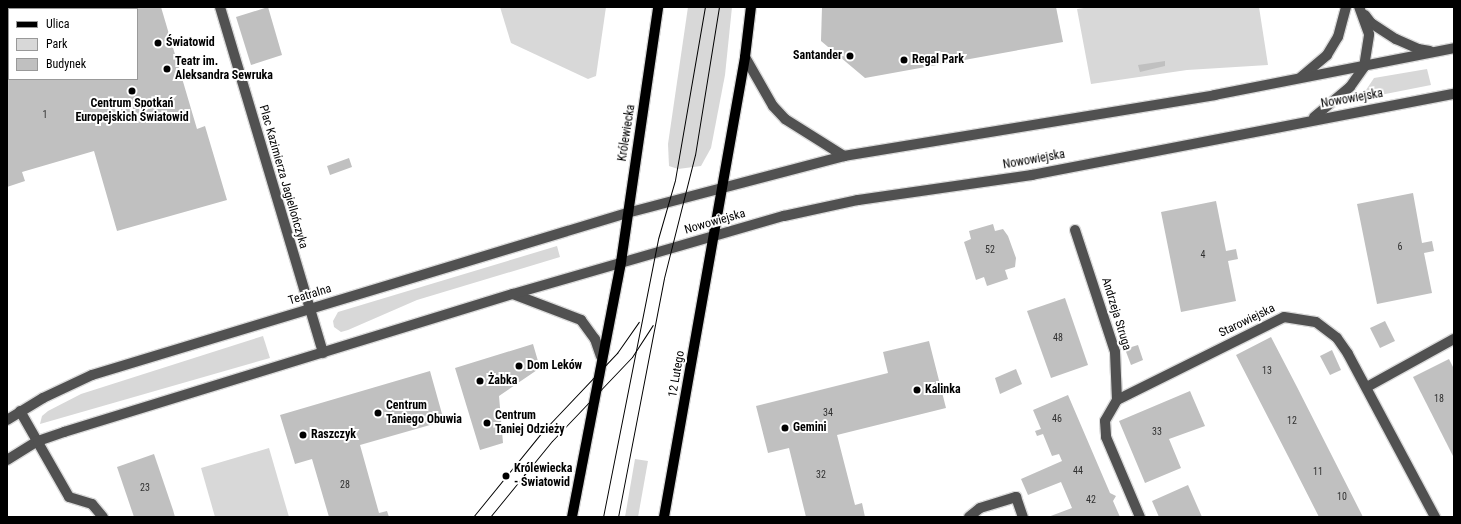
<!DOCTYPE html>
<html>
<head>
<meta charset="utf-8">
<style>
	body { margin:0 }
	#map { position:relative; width:1461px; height:524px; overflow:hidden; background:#fff; font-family:"Roboto Condensed",sans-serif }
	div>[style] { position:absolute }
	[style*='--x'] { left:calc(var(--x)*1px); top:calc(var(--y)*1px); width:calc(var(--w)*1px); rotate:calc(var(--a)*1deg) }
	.green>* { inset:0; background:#d8d8d8 }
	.building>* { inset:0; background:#c0c0c0 }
	.roads { filter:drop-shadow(1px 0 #dbdbdb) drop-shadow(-1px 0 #dbdbdb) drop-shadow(0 1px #dbdbdb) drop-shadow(0 -1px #dbdbdb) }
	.minor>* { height:10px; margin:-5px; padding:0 5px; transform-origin:5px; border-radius:5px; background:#515151 }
	.major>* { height:10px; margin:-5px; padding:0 5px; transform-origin:5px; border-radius:5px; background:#000 }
	.tram>* { height:1px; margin:-0.5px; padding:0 0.5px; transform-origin:0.5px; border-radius:0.5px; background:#000 }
	.dots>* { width:11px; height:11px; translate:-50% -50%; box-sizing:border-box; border:2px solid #fff; border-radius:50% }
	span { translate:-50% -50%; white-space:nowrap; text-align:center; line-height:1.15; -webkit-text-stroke:4px #fff; paint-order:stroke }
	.number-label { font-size:10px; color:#303030 }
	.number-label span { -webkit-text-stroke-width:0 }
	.poi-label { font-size:12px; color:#000; font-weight:700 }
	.left { translate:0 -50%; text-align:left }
	.right { translate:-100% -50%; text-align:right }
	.street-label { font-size:12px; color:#000 }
	.frame { position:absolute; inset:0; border:8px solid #000; pointer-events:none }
	.legend { position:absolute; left:8px; top:8px; width:130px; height:72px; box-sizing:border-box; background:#fff; border:1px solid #999; margin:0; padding:5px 7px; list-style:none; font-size:12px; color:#000 }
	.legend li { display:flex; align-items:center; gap:8px; height:20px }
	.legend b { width:20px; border:1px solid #999 }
</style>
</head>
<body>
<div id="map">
	<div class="green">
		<div style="clip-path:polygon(500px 7px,606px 7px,596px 76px,588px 79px,511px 43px)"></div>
		<div style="clip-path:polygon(688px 7px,732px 7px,725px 75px,711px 148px,701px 166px,678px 169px,669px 166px,668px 144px)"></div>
		<div style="clip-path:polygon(1091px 7px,1259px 7px,1268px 65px,1187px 70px,1091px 84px,1077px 9px)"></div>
		<div style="clip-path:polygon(1427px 69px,1431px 85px,1360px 99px,1374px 78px)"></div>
		<div style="clip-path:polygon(557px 246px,560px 257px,417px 300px,348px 330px,341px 332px,334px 327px,333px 321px,338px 312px)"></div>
		<div style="clip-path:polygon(263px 336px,270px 358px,40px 424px,42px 416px,48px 411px,81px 394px)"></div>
		<div style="clip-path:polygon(269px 448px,289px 517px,215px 517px,201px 468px)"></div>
		<div style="clip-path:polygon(635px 459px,648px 461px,638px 517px,625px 517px)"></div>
	</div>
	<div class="building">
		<div style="clip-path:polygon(52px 7px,161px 7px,197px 129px,205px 126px,227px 200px,117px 231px,94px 151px,22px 172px,25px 181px,7px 187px,7px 49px,9px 48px,9px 79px,137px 79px,137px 9px)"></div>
		<div style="clip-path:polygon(268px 7px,282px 55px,251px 65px,236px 17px)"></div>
		<div style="clip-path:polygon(822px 7px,1056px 7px,1063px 42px,865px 78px,821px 41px)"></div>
		<div style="clip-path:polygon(1165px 61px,1165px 66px,1140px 72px,1138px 65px)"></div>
		<div style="clip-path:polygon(349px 158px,352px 167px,330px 175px,327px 166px)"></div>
		<div style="clip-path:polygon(1413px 193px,1422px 243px,1432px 241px,1434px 251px,1424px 253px,1432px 293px,1377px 304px,1357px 204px)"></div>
		<div style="clip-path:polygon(1216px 201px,1226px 251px,1236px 249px,1238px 259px,1228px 261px,1236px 301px,1181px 312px,1161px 212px)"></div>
		<div style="clip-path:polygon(993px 224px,995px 231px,1003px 229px,1008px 236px,1016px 258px,1015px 267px,1005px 270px,1008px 279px,987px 286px,984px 277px,976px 280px,964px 242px,971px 239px,969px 231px)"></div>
		<div style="clip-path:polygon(1065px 298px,1088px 365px,1051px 378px,1027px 311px)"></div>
		<div style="clip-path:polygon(1385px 321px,1395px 341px,1380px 348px,1370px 328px)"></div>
		<div style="clip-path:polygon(1271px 337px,1297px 387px,1363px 517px,1319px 517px,1288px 456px,1236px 355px)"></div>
		<div style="clip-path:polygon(929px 341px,946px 408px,837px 435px,855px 505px,862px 503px,865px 517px,806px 517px,789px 448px,768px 453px,756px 406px,888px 373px,883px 352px)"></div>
		<div style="clip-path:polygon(533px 344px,540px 368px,499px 396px,503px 443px,480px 450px,455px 368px)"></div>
		<div style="clip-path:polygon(1138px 345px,1143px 360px,1131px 365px,1125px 349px)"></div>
		<div style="clip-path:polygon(1332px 350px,1341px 370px,1330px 375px,1320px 356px)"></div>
		<div style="clip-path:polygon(1449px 359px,1454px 369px,1454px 458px,1413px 377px)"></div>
		<div style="clip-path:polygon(1016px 369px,1022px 384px,1000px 394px,995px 378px)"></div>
		<div style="clip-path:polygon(430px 371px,444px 421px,360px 445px,379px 513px,387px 511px,389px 517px,329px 517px,312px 459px,295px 464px,280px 415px)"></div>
		<div style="clip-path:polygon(1190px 391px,1205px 426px,1169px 439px,1181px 468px,1145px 483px,1119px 421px)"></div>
		<div style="clip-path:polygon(1068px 395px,1110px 493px,1116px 496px,1113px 501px,1120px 517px,1048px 517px,1072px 508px,1061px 482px,1028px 495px,1021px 479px,1062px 461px,1059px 454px,1052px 456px,1043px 434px,1037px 436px,1035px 431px,1041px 429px,1033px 410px)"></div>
		<div style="clip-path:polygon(154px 454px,173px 510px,175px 517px,134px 517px,117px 467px)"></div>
		<div style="clip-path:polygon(1188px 485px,1202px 517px,1159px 517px,1152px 501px)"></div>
	</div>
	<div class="roads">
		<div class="minor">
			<div style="--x:220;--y:7;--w:361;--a:73.4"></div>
			<div style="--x:1365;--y:15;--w:10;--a:53"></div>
			<div style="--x:1371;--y:23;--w:30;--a:33"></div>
			<div style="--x:1396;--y:39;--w:24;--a:24"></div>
			<div style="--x:1418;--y:49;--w:12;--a:9"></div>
			<div style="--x:745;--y:57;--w:56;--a:60.3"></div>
			<div style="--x:773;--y:106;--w:18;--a:47"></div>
			<div style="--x:785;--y:119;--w:70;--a:32.1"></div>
			<div style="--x:1301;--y:77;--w:34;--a:-40"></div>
			<div style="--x:1327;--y:55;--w:21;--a:-59"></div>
			<div style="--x:1338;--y:37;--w:31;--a:-75"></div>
			<div style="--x:1314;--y:117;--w:47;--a:-39.8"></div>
			<div style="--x:1350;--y:87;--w:24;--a:-55"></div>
			<div style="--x:1364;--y:67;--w:33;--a:-81"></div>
			<div style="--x:1369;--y:34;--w:29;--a:-110"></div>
			<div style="--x:1075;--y:230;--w:128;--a:71.8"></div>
			<div style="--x:1115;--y:352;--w:48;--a:87.6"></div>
			<div style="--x:1117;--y:400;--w:24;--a:120"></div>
			<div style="--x:1105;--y:421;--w:16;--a:86"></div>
			<div style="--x:1106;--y:437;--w:87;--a:67"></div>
			<div style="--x:513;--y:294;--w:73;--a:20.9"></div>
			<div style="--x:581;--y:320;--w:24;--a:54"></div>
			<div style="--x:595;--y:339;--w:18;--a:71"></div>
			<div style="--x:1367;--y:387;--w:99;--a:-28.9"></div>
			<div style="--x:1117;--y:400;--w:186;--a:-26.4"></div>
			<div style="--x:1284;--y:317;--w:32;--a:9"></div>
			<div style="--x:1316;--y:322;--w:26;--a:37"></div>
			<div style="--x:1337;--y:338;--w:19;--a:55"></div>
			<div style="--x:1348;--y:354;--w:185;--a:61.9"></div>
			<div style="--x:20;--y:411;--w:99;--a:60.3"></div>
			<div style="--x:69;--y:497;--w:24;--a:17"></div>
			<div style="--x:92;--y:504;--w:17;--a:50"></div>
			<div style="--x:7;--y:420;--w:42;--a:-31.4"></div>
			<div style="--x:43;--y:398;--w:54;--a:-25.1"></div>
			<div style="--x:92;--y:375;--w:559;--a:-16.85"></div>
			<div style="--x:627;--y:213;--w:224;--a:-14.7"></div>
			<div style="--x:844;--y:156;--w:376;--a:-9.3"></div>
			<div style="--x:1215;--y:95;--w:244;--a:-11.1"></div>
			<div style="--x:7;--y:460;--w:36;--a:-32"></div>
			<div style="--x:38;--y:441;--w:28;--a:-19"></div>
			<div style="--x:64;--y:432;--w:470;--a:-17.1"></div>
			<div style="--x:513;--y:294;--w:282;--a:-16.1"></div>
			<div style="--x:784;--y:216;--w:76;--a:-12.2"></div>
			<div style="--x:858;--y:200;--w:176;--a:-8.2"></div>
			<div style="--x:1032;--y:175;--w:430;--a:-10.9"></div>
			<div style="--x:969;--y:517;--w:14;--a:-39"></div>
			<div style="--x:980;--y:508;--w:38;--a:-17"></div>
			<div style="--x:1016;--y:497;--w:21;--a:71"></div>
		</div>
		<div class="major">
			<div style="--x:572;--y:517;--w:260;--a:-79.1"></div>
			<div style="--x:621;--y:262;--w:258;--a:-81.7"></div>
			<div style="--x:664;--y:517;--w:467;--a:-80"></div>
			<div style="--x:745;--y:57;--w:50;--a:-83.2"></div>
		</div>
	</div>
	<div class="tram">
		<div style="--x:473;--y:517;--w:111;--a:-50.9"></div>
		<div style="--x:543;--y:431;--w:108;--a:-46.5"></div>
		<div style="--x:617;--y:353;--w:38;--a:-55"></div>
		<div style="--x:490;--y:517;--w:98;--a:-50.8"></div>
		<div style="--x:552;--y:441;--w:116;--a:-46.4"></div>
		<div style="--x:632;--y:357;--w:38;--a:-57"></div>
		<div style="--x:603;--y:517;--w:283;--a:-78.8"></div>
		<div style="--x:658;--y:239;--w:61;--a:-73.9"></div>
		<div style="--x:675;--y:180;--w:176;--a:-80.2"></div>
		<div style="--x:618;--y:517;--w:243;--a:-79.1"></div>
		<div style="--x:664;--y:278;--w:127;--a:-75.9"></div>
		<div style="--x:695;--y:155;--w:150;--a:-80.8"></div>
	</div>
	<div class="dots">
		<div style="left:158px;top:43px;background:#000"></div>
		<div style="left:850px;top:56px;background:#000"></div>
		<div style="left:904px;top:60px;background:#000"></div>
		<div style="left:167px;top:69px;background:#000"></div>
		<div style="left:132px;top:91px;background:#000"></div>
		<div style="left:519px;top:366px;background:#000"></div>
		<div style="left:480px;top:381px;background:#000"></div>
		<div style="left:917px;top:390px;background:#000"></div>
		<div style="left:378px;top:413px;background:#000"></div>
		<div style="left:487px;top:423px;background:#000"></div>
		<div style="left:785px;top:428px;background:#000"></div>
		<div style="left:303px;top:435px;background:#000"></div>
		<div style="left:506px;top:476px;background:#000"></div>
	</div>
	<div class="number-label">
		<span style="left:45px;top:115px">1</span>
		<span style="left:1400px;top:247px">6</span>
		<span style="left:990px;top:250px">52</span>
		<span style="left:1203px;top:255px">4</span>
		<span style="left:1058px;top:338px">48</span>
		<span style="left:1267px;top:371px">13</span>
		<span style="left:1439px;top:399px">18</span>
		<span style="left:828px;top:413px">34</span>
		<span style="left:1057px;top:419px">46</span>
		<span style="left:1292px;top:421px">12</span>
		<span style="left:1157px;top:432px">33</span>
		<span style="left:1078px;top:471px">44</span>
		<span style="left:1318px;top:472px">11</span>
		<span style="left:821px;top:475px">32</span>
		<span style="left:345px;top:485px">28</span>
		<span style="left:145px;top:488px">23</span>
		<span style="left:1342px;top:497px">10</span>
		<span style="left:1091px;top:500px">42</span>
	</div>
	<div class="poi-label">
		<span class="left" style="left:166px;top:43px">Światowid</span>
		<span class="right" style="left:842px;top:56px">Santander</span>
		<span class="left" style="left:912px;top:60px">Regal Park</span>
		<span class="left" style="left:175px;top:69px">Teatr im.<br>Aleksandra Sewruka</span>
		<span style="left:132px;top:111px">Centrum Spotkań<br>Europejskich Światowid</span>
		<span class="left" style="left:527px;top:366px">Dom Leków</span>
		<span class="left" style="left:488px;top:381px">Żabka</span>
		<span class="left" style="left:925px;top:390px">Kalinka</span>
		<span class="left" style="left:386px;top:413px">Centrum<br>Taniego Obuwia</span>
		<span class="left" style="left:495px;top:423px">Centrum<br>Taniej Odzieży</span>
		<span class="left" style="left:793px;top:428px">Gemini</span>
		<span class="left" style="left:311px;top:435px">Raszczyk</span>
		<span class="left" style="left:514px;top:476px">Królewiecka<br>- Światowid</span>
	</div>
	<div class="street-label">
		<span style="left:1352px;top:99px;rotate:-10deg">Nowowiejska</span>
		<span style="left:627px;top:133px;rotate:-81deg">Królewiecka</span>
		<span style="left:1034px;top:160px;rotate:-10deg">Nowowiejska</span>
		<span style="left:283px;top:177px;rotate:74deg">Plac Kazimierza Jagiellończyka</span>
		<span style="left:715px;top:222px;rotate:-16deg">Nowowiejska</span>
		<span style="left:310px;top:295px;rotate:-17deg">Teatralna</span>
		<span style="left:1116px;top:314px;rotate:73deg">Andrzeja Struga</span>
		<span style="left:1247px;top:321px;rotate:-26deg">Starowiejska</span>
		<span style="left:677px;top:374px;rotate:-80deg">12 Lutego</span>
	</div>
	<div class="frame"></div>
	<ul class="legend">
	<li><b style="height:5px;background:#000"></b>Ulica</li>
	<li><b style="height:11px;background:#d8d8d8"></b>Park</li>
	<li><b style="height:11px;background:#c0c0c0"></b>Budynek</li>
	</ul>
</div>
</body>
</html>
